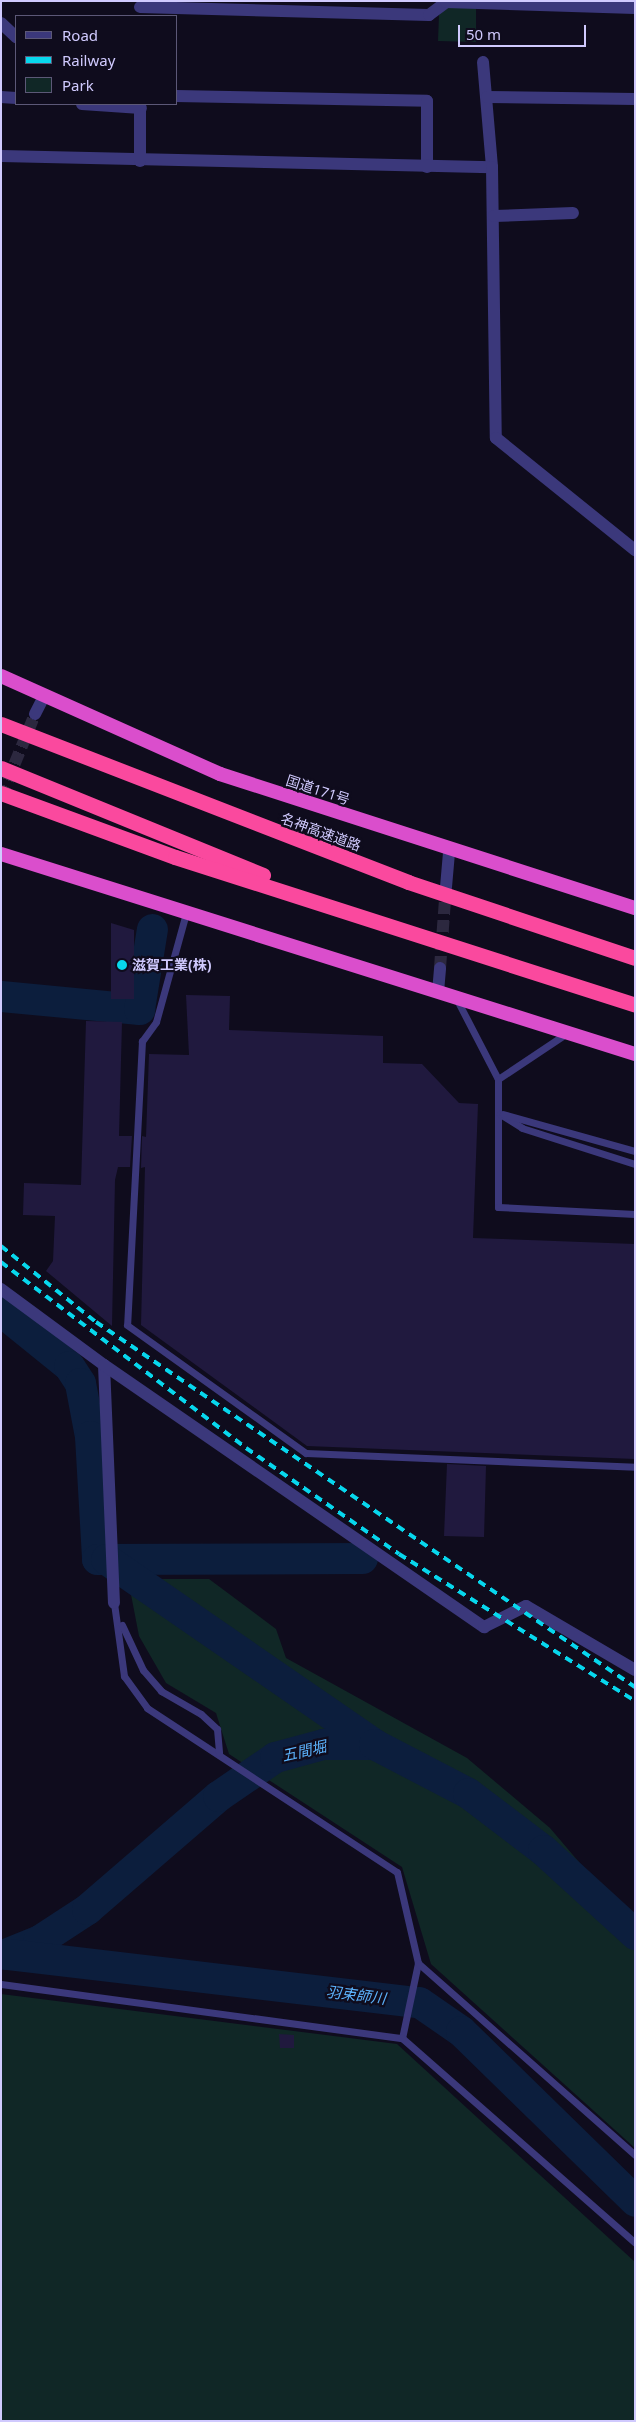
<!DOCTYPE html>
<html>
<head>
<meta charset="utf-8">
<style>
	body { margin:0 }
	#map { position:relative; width:636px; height:2422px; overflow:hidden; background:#0f0c1d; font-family:"Noto Sans","Noto Sans JP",sans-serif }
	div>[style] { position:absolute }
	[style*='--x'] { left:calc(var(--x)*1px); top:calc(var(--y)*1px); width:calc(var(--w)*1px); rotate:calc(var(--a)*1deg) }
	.green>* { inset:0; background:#102726 }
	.river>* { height:31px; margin:-15.5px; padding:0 15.5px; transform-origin:15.5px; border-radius:15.5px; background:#0c1e3d }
	.building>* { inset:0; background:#20193e }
	.minor-tunnel>* { height:12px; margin-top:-6px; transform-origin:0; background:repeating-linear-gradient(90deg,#2c283f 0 12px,transparent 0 18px) }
	.service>* { height:7px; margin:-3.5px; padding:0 3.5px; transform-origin:3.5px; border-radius:3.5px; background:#3b387b }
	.minor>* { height:12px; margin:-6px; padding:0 6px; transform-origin:6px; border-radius:6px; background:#3b387b }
	.trunk>* { height:14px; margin:-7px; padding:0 7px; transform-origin:7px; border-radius:7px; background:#da4ecc }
	.motorway>* { height:15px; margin:-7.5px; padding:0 7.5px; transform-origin:7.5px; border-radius:7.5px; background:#fa499e }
	.rail>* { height:4px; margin-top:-2px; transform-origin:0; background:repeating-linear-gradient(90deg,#07d7ed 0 8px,transparent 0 14px) }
	.dots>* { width:14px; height:14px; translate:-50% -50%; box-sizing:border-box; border:2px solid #0f0c1d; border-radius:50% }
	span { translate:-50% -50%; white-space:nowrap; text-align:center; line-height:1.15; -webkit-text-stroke:4.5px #0f0c1d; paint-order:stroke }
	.street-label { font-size:14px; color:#d0cafe }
	.poi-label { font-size:14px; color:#d0cafe; font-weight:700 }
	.left { translate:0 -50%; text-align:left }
	.water-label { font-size:15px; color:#5bb1fa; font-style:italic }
	.frame { position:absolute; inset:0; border:2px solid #d0cafe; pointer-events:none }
	.legend { position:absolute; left:15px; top:15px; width:162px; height:90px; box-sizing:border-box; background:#0f0c1d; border:1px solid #5c5877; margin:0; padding:6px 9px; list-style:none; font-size:15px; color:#d0cafe }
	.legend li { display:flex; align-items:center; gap:10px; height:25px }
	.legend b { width:25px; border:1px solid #5c5877 }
	.scale { position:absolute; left:458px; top:25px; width:128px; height:22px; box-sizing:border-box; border:2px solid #d0cafe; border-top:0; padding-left:6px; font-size:15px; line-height:18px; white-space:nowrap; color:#d0cafe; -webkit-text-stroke:4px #0f0c1d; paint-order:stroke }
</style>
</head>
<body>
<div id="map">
	<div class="green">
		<div style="clip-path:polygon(449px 5px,476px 6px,476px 42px,438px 41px,439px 15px)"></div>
		<div style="clip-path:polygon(128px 1579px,209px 1579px,276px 1629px,286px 1658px,467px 1758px,550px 1828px,595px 1881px,635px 1915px,635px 2148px,431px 1964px,402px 1867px,229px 1754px,216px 1713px,166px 1683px,139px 1636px)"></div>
		<div style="clip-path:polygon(1px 1994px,397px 2044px,635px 2262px,635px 2421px,1px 2420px)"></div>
	</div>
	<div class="river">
		<div style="--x:1;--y:996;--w:139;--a:5.4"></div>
		<div style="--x:139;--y:1009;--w:81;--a:-80.8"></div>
		<div style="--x:1;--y:1311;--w:87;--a:39"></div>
		<div style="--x:69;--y:1366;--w:20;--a:57"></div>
		<div style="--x:80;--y:1383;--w:54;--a:79.3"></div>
		<div style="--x:90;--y:1436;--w:123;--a:86.7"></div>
		<div style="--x:97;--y:1559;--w:265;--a:-0.2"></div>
		<div style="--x:106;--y:1559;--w:326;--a:34.6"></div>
		<div style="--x:5;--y:1954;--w:35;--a:-22"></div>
		<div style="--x:38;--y:1941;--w:59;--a:-33.1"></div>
		<div style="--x:87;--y:1909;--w:173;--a:-40.8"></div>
		<div style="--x:218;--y:1796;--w:69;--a:-34.4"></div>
		<div style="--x:275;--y:1757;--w:50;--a:-15.2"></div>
		<div style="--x:323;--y:1744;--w:51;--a:0"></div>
		<div style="--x:374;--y:1744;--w:106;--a:27.5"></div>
		<div style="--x:468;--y:1793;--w:94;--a:37.2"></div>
		<div style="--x:543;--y:1850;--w:125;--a:42.4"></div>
		<div style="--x:8;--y:1954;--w:414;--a:6.7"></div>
		<div style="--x:419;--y:2002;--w:51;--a:34.6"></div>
		<div style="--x:461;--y:2031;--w:243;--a:44.3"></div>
	</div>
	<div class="building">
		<div style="clip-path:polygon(111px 923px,134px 930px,134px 999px,111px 999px)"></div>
		<div style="clip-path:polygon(186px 995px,230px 996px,229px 1030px,383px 1036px,383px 1063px,422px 1064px,459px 1103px,478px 1104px,473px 1238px,635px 1244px,635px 1459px,307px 1446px,141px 1325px,145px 1167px,141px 1168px,142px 1136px,146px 1137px,149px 1054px,189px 1055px)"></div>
		<div style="clip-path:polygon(86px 1021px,122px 1022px,119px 1136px,132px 1136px,130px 1167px,118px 1167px,115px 1180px,112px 1326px,46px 1271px,53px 1261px,55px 1216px,23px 1215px,24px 1183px,81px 1185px)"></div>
		<div style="clip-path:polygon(447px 1464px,486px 1466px,484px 1537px,444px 1536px)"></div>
		<div style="clip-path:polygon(279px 2034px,294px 2035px,294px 2048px,280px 2048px)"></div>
	</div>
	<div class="minor-tunnel">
		<div style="--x:1;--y:797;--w:90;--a:-67.7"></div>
		<div style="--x:440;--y:968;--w:81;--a:-85.8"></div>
	</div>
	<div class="service">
		<div style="--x:186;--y:913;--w:113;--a:105.4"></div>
		<div style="--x:156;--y:1022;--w:24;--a:126"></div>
		<div style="--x:142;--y:1041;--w:284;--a:93"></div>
		<div style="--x:127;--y:1325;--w:220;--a:35.6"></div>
		<div style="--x:306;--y:1453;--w:329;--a:2.4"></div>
		<div style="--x:456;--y:998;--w:91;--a:62.6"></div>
		<div style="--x:567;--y:1033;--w:83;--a:146.3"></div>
		<div style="--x:498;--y:1079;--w:128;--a:90"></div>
		<div style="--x:498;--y:1207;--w:137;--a:2.9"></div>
		<div style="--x:500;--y:1114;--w:26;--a:32"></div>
		<div style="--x:522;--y:1128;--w:119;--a:17.7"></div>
		<div style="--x:503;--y:1114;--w:137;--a:15.7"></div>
		<div style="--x:114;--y:1603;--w:74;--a:82.2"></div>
		<div style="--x:124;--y:1676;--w:39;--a:54"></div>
		<div style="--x:147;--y:1708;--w:299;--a:33.3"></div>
		<div style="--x:397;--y:1872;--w:93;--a:77"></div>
		<div style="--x:418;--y:1963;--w:77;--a:102"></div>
		<div style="--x:122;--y:1625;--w:50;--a:65"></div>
		<div style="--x:143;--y:1670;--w:28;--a:49"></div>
		<div style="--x:161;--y:1691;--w:46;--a:29.9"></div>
		<div style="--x:201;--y:1714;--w:22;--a:43"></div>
		<div style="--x:217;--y:1729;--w:24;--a:85"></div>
		<div style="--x:418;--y:1963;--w:290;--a:41.5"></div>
		<div style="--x:1;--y:1984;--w:405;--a:7.7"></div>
		<div style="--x:402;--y:2038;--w:310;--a:41.3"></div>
	</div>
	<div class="minor">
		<div style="--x:140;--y:7;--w:289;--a:1.6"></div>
		<div style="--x:429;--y:15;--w:21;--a:-37"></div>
		<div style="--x:446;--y:2;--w:189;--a:1.8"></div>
		<div style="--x:1;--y:23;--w:21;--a:43"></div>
		<div style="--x:483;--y:62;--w:105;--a:85.1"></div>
		<div style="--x:176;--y:96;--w:251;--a:1.1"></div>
		<div style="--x:427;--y:101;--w:66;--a:90"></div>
		<div style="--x:1;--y:97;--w:15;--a:4"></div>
		<div style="--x:487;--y:97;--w:148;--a:0.8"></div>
		<div style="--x:82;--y:104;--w:59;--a:3.9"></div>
		<div style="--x:1;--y:156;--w:491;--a:1.3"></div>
		<div style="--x:492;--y:167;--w:271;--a:89.2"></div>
		<div style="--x:496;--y:438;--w:179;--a:38.9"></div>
		<div style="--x:140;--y:161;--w:57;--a:-90"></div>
		<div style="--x:494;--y:216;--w:79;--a:-2.2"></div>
		<div style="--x:35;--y:714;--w:18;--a:-63"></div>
		<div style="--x:446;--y:887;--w:36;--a:-85"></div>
		<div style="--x:438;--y:992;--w:24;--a:-85"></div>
		<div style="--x:1;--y:1289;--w:128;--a:36.4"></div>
		<div style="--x:104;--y:1365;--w:238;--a:87.6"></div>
		<div style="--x:104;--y:1365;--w:462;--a:34.6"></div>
		<div style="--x:484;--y:1627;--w:47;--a:-26.6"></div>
		<div style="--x:526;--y:1606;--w:126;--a:30.4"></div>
	</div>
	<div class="trunk">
		<div style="--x:1;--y:676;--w:240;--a:24.1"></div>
		<div style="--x:220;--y:774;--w:436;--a:17.9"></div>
		<div style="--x:1;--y:854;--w:665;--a:17.51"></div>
	</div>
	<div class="motorway">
		<div style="--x:1;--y:724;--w:437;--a:21.2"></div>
		<div style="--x:408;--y:882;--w:239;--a:18.5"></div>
		<div style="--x:1;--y:768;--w:283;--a:22.2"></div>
		<div style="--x:1;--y:793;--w:185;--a:20.2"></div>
		<div style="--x:175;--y:857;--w:483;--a:17.8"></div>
	</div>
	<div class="rail">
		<div style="--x:1;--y:1246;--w:122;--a:38.7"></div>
		<div style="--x:96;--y:1322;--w:651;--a:34.11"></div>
		<div style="--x:1;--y:1262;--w:308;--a:37.2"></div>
		<div style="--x:246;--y:1448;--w:186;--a:34.7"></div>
		<div style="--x:399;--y:1554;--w:278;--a:31.9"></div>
	</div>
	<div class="dots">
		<div style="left:122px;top:965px;background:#07d7ed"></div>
	</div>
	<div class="street-label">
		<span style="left:318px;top:790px;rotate:18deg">国道171号</span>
		<span style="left:321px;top:832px;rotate:20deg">名神高速道路</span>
	</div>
	<div class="poi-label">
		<span class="left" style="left:132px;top:965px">滋賀工業(株)</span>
	</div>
	<div class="water-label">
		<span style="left:304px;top:1751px;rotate:-13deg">五間堀</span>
		<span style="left:356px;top:1995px;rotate:7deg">羽束師川</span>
	</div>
	<div class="frame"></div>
	<ul class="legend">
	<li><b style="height:6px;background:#3b387b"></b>Road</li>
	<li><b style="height:6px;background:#07d7ed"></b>Railway</li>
	<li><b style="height:14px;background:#102726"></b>Park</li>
	</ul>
	<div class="scale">50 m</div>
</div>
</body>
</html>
